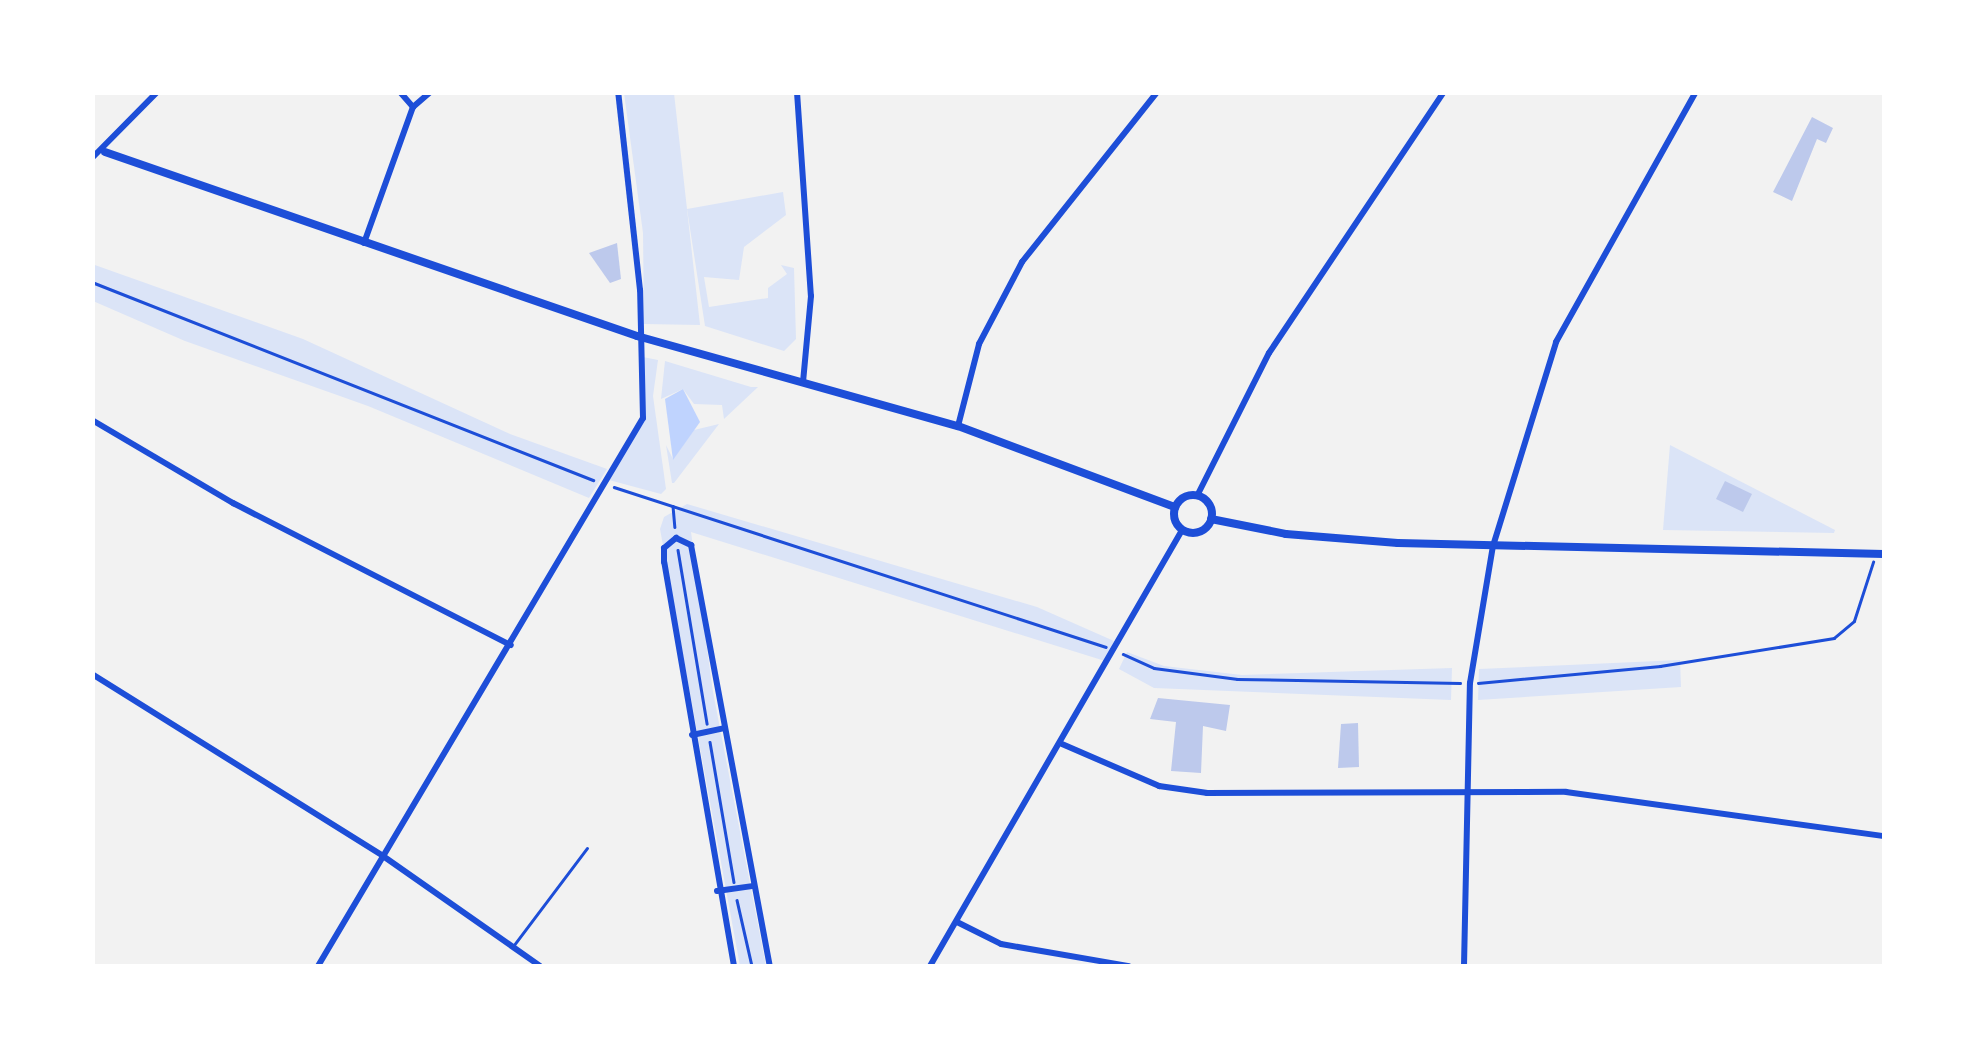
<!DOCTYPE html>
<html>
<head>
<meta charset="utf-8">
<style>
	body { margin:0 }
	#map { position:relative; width:1977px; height:1059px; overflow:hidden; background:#f2f2f2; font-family:"PT Sans",sans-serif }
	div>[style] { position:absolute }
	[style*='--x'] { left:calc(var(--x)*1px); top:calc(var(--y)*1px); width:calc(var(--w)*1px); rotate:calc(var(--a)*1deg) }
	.green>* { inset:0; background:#dbe4f7 }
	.water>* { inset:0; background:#bfd3fe }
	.building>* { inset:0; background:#bdc9ec }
	.path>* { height:2.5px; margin:-1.25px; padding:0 1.25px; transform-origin:1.25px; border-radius:1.25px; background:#1d4ed8 }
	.service>* { height:2.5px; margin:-1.25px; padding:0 1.25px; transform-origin:1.25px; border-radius:1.25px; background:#1d4ed8 }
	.minor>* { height:6px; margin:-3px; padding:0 3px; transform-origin:3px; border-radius:3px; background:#1d4ed8 }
	.tertiary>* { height:8px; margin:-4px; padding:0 4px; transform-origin:4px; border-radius:4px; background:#1d4ed8 }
	.tertiary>.ring { margin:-4px; padding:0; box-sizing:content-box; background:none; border:8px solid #1d4ed8; border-radius:50% }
	span { translate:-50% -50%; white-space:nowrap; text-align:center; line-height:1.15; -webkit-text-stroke:8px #fff; paint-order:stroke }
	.frame { position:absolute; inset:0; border:95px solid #fff; pointer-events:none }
</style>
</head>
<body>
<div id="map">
	<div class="green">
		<div style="clip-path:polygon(624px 93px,674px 93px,700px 325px,644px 324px,643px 233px)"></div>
		<div style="clip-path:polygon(783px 192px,786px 215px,744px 247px,739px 280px,704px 277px,709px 307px,768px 298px,768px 288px,787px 274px,781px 265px,794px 268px,796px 339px,784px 351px,705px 326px,687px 209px)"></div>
		<div style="clip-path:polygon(92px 264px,303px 339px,510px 434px,607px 469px,589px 498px,368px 406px,185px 341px,93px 301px)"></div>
		<div style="clip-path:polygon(643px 357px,658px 360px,653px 396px,666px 489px,661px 494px,609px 480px,645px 420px)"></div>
		<div style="clip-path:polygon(665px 361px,751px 387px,758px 387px,724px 419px,722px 405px,694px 404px,683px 389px,661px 399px)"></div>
		<div style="clip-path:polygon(719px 424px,674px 483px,672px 483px,666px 445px,673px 459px,694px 430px)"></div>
		<div style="clip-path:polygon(1670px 445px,1835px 530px,1834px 533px,1663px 530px)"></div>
		<div style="clip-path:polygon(687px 504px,1037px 607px,1114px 641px,1105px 661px,691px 532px,713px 692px,766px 966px,740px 966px,660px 529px,664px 517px)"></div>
		<div style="clip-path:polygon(1127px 652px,1164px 666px,1242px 675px,1452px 668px,1451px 700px,1154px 688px,1119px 669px)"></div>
		<div style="clip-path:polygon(1680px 660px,1681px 687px,1478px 700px,1479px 669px)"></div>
	</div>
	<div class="water">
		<div style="clip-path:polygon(683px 389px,700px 422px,673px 460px,665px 399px)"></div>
	</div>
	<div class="building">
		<div style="clip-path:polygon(1812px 117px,1833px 128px,1826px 143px,1817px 139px,1792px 201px,1773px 192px)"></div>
		<div style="clip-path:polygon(617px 243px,621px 279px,610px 283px,589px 253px)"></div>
		<div style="clip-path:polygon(1725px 481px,1752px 494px,1743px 512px,1716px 499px)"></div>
		<div style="clip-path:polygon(1158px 698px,1230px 705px,1226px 731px,1203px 726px,1201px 773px,1171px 771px,1176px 722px,1150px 719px)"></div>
		<div style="clip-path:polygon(1358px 723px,1359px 767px,1338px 768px,1341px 724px)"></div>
	</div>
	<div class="path">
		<div style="--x:92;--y:282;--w:539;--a:21.56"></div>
		<div style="--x:614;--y:487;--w:517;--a:18.01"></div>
		<div style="--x:673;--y:506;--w:21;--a:85"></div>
		<div style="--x:678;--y:550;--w:176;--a:80.5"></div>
		<div style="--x:1123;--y:654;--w:34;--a:24"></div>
		<div style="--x:1154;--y:668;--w:84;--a:7.5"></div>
		<div style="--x:1237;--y:679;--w:223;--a:1"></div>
		<div style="--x:1478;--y:683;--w:183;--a:-5.3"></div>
		<div style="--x:1660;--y:666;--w:176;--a:-9.1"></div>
		<div style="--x:1834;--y:638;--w:26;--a:-40"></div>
		<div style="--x:1854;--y:621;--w:62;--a:-72.1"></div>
		<div style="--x:710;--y:742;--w:142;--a:80.3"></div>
		<div style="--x:737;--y:900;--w:68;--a:77.2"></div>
	</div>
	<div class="service">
		<div style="--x:514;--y:945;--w:121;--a:-53"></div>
	</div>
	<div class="minor">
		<div style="--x:400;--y:92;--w:20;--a:49"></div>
		<div style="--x:797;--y:92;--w:204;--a:86.1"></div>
		<div style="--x:811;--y:296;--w:87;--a:95.3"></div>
		<div style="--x:92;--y:158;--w:93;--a:-45.4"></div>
		<div style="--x:364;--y:243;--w:145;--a:-70.2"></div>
		<div style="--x:413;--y:107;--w:23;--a:-41"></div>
		<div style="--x:92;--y:420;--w:164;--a:30.5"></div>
		<div style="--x:233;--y:503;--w:312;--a:27.1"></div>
		<div style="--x:958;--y:426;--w:85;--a:-75.6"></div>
		<div style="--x:979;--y:344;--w:93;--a:-62.3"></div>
		<div style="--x:1022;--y:262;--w:217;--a:-51.5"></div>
		<div style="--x:1197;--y:496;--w:160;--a:-63.3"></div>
		<div style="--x:1269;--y:353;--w:314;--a:-56.2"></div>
		<div style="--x:92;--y:674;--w:343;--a:32"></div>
		<div style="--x:383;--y:856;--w:192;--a:35"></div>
		<div style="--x:692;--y:735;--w:33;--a:-12"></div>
		<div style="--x:1062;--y:744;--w:106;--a:23.4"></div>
		<div style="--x:1159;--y:786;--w:49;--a:8.3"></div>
		<div style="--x:1207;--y:793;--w:359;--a:-0.2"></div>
		<div style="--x:1566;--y:792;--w:321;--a:7.9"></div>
		<div style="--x:717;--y:891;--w:37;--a:-8"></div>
		<div style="--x:957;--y:922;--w:49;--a:26.6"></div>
		<div style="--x:1001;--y:944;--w:130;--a:9.8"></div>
		<div style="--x:318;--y:966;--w:637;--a:-59.33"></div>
		<div style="--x:643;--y:418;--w:128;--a:-91.3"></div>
		<div style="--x:640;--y:290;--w:199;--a:-96.3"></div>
		<div style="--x:734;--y:966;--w:410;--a:-99.8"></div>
		<div style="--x:664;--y:562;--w:14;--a:-90"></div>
		<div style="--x:664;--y:548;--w:16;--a:-40"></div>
		<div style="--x:676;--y:538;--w:17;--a:25"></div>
		<div style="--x:691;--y:545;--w:428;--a:79.4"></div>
		<div style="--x:930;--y:966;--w:504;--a:-59.97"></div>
		<div style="--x:1464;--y:966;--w:283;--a:-88.8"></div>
		<div style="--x:1470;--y:683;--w:139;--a:-80.5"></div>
		<div style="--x:1493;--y:546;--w:214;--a:-72.8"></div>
		<div style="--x:1556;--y:342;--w:287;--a:-60.8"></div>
	</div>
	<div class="tertiary">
		<div style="--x:105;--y:152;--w:563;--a:19.08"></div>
		<div style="--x:637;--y:336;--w:333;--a:15.7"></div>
		<div style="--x:958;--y:426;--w:232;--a:20.5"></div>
		<div class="ring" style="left:1174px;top:495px;width:30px;height:30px"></div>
		<div style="--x:1211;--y:519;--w:76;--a:11.3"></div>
		<div style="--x:1286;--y:534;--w:112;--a:4.6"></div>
		<div style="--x:1398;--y:543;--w:486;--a:1.3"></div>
	</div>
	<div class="frame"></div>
</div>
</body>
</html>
